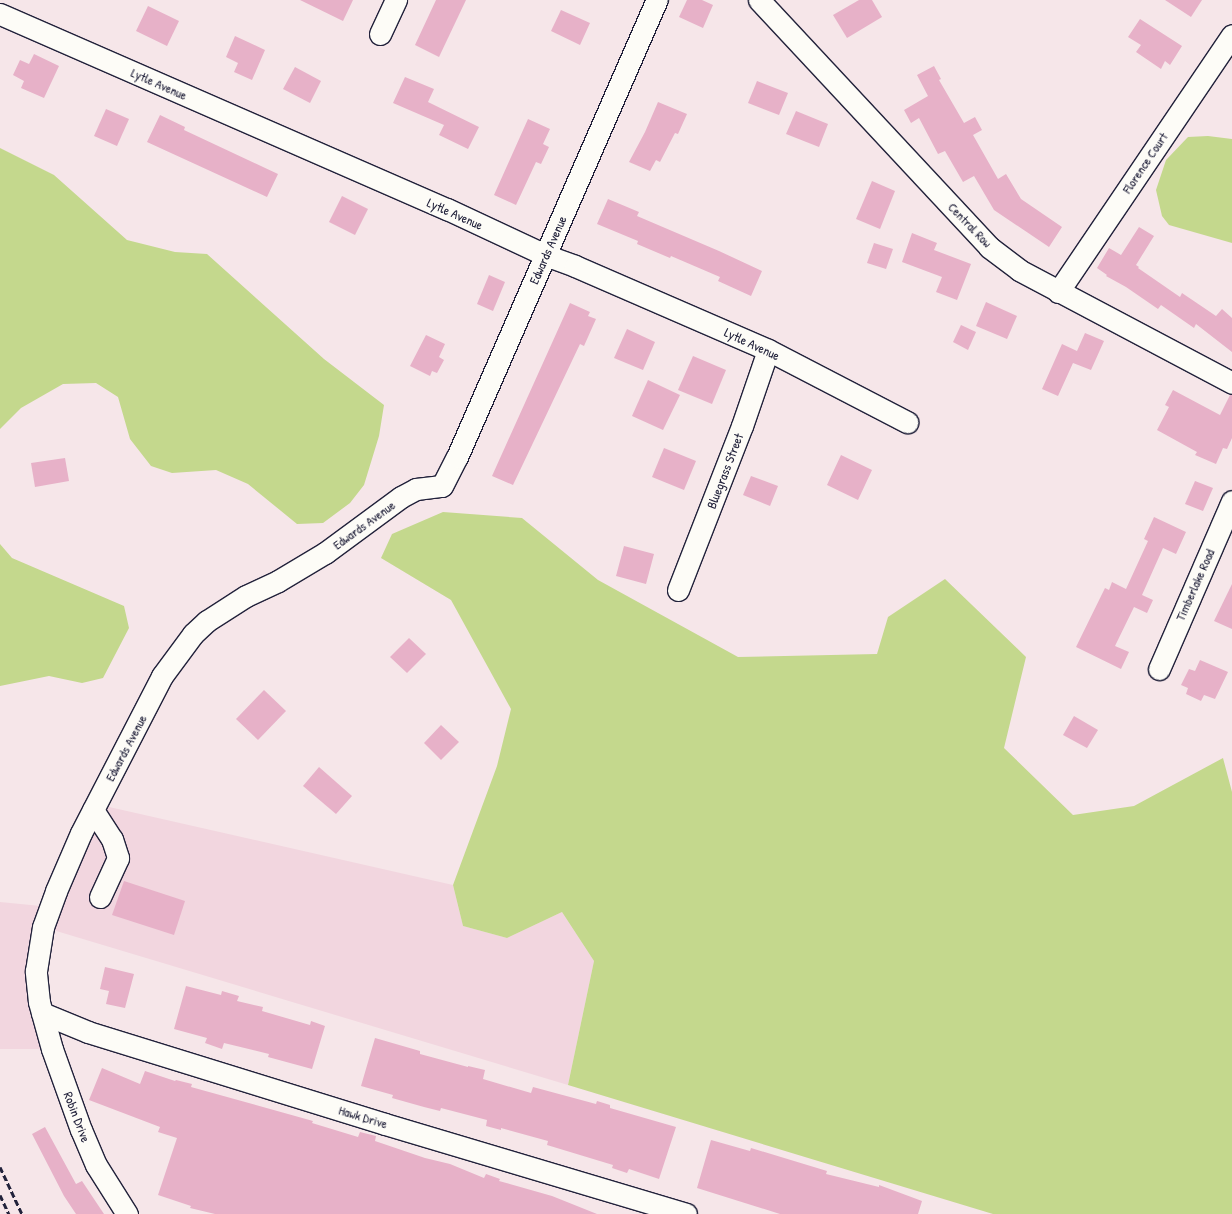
<!DOCTYPE html>
<html>
<head>
<meta charset="utf-8">
<style>
	body { margin:0 }
	#map { position:relative; width:1232px; height:1214px; overflow:hidden; background:#f6e6e9; font-family:"Patrick Hand",sans-serif }
	div>[style] { position:absolute }
	[style*='--x'] { left:calc(var(--x)*1px); top:calc(var(--y)*1px); width:calc(var(--w)*1px); rotate:calc(var(--a)*1deg) }
	.built>* { inset:0; background:#f2d6df }
	.green>* { inset:0; background:#c4d88d }
	.building>* { inset:0; background:#e7b1c8 }
	.roads { filter:drop-shadow(1px 0 #22223b) drop-shadow(-1px 0 #22223b) drop-shadow(0 1px #22223b) drop-shadow(0 -1px #22223b) }
	.minor>* { height:21px; margin:-10.5px; padding:0 10.5px; transform-origin:10.5px; border-radius:10.5px; background:#fdfcf7 }
	.rail>* { height:3px; margin-top:-1.5px; transform-origin:0; background:repeating-linear-gradient(90deg,#22223b 0 6px,transparent 0 9px) }
	span { translate:-50% -50%; white-space:nowrap; text-align:center; line-height:1.15; -webkit-text-stroke:3px #fdfcf7; paint-order:stroke }
	.street-label { font-size:13px; color:#22223b }
</style>
</head>
<body>
<div id="map">
	<div class="built">
		<div style="clip-path:polygon(96px 804px,453px 885px,463px 926px,507px 938px,562px 912px,594px 961px,568px 1085px,43px 927px,52px 1049px,0 1049px,0 902px,51px 907px)"></div>
	</div>
	<div class="green">
		<div style="clip-path:polygon(1208px 136px,1232px 139px,1232px 243px,1169px 225px,1162px 216px,1156px 190px,1166px 160px,1188px 137px)"></div>
		<div style="clip-path:polygon(0 148px,54px 175px,127px 240px,175px 252px,207px 254px,324px 359px,384px 405px,379px 436px,364px 485px,350px 503px,323px 523px,297px 524px,248px 484px,216px 470px,172px 473px,151px 466px,130px 439px,118px 397px,96px 383px,63px 384px,21px 408px,0 429px)"></div>
		<div style="clip-path:polygon(443px 512px,522px 518px,598px 580px,738px 657px,877px 654px,888px 617px,945px 579px,1026px 657px,1004px 748px,1073px 815px,1134px 806px,1223px 758px,1232px 792px,1232px 1214px,993px 1214px,568px 1085px,594px 961px,562px 912px,507px 938px,463px 926px,453px 885px,497px 766px,511px 709px,451px 600px,381px 558px,392px 534px)"></div>
		<div style="clip-path:polygon(0 544px,12px 558px,124px 606px,129px 628px,103px 678px,82px 683px,49px 676px,0 686px)"></div>
	</div>
	<div class="building">
		<div style="clip-path:polygon(300px 0,353px 0,343px 21px)"></div>
		<div style="clip-path:polygon(436px 0,466px 0,439px 57px,415px 45px)"></div>
		<div style="clip-path:polygon(687px 0,702px 0,713px 5px,703px 28px,679px 17px)"></div>
		<div style="clip-path:polygon(859px 0,872px 0,882px 17px,847px 38px,833px 15px)"></div>
		<div style="clip-path:polygon(1165px 0,1202px 0,1191px 17px)"></div>
		<div style="clip-path:polygon(148px 6px,179px 21px,167px 46px,136px 31px)"></div>
		<div style="clip-path:polygon(561px 10px,590px 23px,580px 45px,551px 31px)"></div>
		<div style="clip-path:polygon(1140px 19px,1182px 46px,1170px 65px,1165px 61px,1161px 69px,1136px 52px,1141px 45px,1128px 37px)"></div>
		<div style="clip-path:polygon(235px 36px,265px 50px,252px 80px,234px 72px,238px 63px,226px 57px)"></div>
		<div style="clip-path:polygon(34px 54px,59px 66px,44px 98px,21px 88px,24px 81px,13px 75px,20px 60px,29px 64px)"></div>
		<div style="clip-path:polygon(934px 66px,941px 79px,939px 80px,964px 123px,975px 117px,982px 130px,973px 135px,998px 179px,1006px 174px,1021px 199px,1062px 227px,1049px 247px,994px 210px,974px 176px,963px 182px,945px 151px,938px 154px,919px 118px,911px 123px,904px 110px,928px 96px,917px 75px)"></div>
		<div style="clip-path:polygon(295px 67px,321px 81px,310px 103px,283px 89px)"></div>
		<div style="clip-path:polygon(405px 77px,434px 89px,428px 102px,479px 127px,468px 149px,439px 135px,444px 125px,393px 103px)"></div>
		<div style="clip-path:polygon(757px 81px,788px 93px,779px 115px,748px 103px)"></div>
		<div style="clip-path:polygon(658px 102px,687px 114px,678px 134px,675px 133px,660px 162px,656px 160px,650px 171px,629px 162px,645px 132px)"></div>
		<div style="clip-path:polygon(106px 109px,129px 119px,117px 146px,94px 136px)"></div>
		<div style="clip-path:polygon(796px 111px,828px 124px,819px 147px,786px 134px)"></div>
		<div style="clip-path:polygon(160px 115px,185px 127px,184px 130px,278px 174px,267px 197px,147px 142px)"></div>
		<div style="clip-path:polygon(528px 119px,550px 129px,543px 144px,549px 147px,541px 164px,536px 162px,516px 205px,494px 195px)"></div>
		<div style="clip-path:polygon(872px 181px,895px 191px,880px 229px,856px 219px)"></div>
		<div style="clip-path:polygon(342px 196px,368px 209px,355px 235px,329px 222px)"></div>
		<div style="clip-path:polygon(608px 199px,639px 212px,637px 216px,719px 251px,762px 271px,751px 296px,718px 281px,720px 277px,671px 256px,670px 258px,637px 244px,638px 241px,597px 224px)"></div>
		<div style="clip-path:polygon(1139px 227px,1154px 236px,1136px 265px,1139px 267px,1138px 268px,1180px 297px,1182px 293px,1216px 316px,1222px 309px,1232px 318px,1232px 352px,1196px 324px,1194px 328px,1161px 305px,1158px 309px,1126px 287px,1106px 276px,1107px 275px,1097px 268px,1109px 248px,1121px 255px)"></div>
		<div style="clip-path:polygon(912px 233px,937px 243px,934px 250px,971px 264px,957px 300px,936px 292px,942px 277px,902px 262px)"></div>
		<div style="clip-path:polygon(874px 243px,893px 249px,886px 269px,867px 263px)"></div>
		<div style="clip-path:polygon(489px 275px,505px 282px,493px 311px,477px 304px)"></div>
		<div style="clip-path:polygon(986px 302px,1017px 316px,1007px 339px,976px 326px)"></div>
		<div style="clip-path:polygon(570px 303px,590px 312px,588px 316px,596px 319px,584px 346px,580px 344px,513px 485px,492px 476px)"></div>
		<div style="clip-path:polygon(961px 325px,976px 332px,968px 350px,953px 342px)"></div>
		<div style="clip-path:polygon(627px 329px,655px 342px,643px 370px,614px 358px)"></div>
		<div style="clip-path:polygon(1085px 333px,1104px 341px,1091px 370px,1073px 363px,1058px 396px,1042px 389px,1062px 344px,1077px 351px)"></div>
		<div style="clip-path:polygon(426px 335px,445px 344px,439px 357px,444px 360px,437px 373px,432px 371px,430px 376px,410px 366px)"></div>
		<div style="clip-path:polygon(693px 356px,726px 370px,712px 404px,678px 390px)"></div>
		<div style="clip-path:polygon(648px 380px,680px 395px,663px 430px,632px 416px)"></div>
		<div style="clip-path:polygon(1173px 390px,1220px 415px,1230px 395px,1232px 395px,1232px 438px,1227px 449px,1223px 448px,1216px 464px,1195px 455px,1197px 452px,1157px 430px,1169px 407px,1165px 405px)"></div>
		<div style="clip-path:polygon(664px 448px,696px 461px,684px 490px,652px 477px)"></div>
		<div style="clip-path:polygon(841px 455px,872px 470px,858px 500px,827px 485px)"></div>
		<div style="clip-path:polygon(65px 458px,69px 481px,35px 487px,31px 463px)"></div>
		<div style="clip-path:polygon(751px 476px,778px 486px,770px 506px,743px 495px)"></div>
		<div style="clip-path:polygon(1195px 481px,1213px 488px,1203px 511px,1185px 504px)"></div>
		<div style="clip-path:polygon(1154px 517px,1186px 532px,1176px 554px,1163px 548px,1142px 595px,1153px 600px,1147px 613px,1134px 607px,1115px 646px,1129px 652px,1121px 669px,1076px 647px,1105px 588px,1109px 590px,1112px 582px,1126px 589px,1148px 541px,1144px 539px)"></div>
		<div style="clip-path:polygon(624px 546px,654px 554px,646px 584px,616px 576px)"></div>
		<div style="clip-path:polygon(1232px 584px,1232px 629px,1214px 621px)"></div>
		<div style="clip-path:polygon(409px 638px,426px 654px,407px 673px,390px 657px)"></div>
		<div style="clip-path:polygon(1200px 660px,1228px 672px,1215px 699px,1204px 695px,1201px 701px,1186px 694px,1188px 688px,1181px 685px,1189px 669px,1195px 671px)"></div>
		<div style="clip-path:polygon(264px 690px,286px 711px,258px 740px,236px 719px)"></div>
		<div style="clip-path:polygon(1074px 716px,1098px 730px,1087px 748px,1063px 735px)"></div>
		<div style="clip-path:polygon(441px 725px,459px 742px,441px 760px,424px 743px)"></div>
		<div style="clip-path:polygon(319px 767px,352px 796px,336px 814px,303px 786px)"></div>
		<div style="clip-path:polygon(124px 881px,185px 901px,174px 935px,112px 915px)"></div>
		<div style="clip-path:polygon(105px 967px,134px 974px,125px 1008px,106px 1004px,109px 991px,100px 989px)"></div>
		<div style="clip-path:polygon(186px 986px,221px 995px,222px 991px,239px 996px,237px 1001px,263px 1007px,262px 1011px,310px 1025px,311px 1021px,325px 1026px,312px 1069px,268px 1057px,269px 1054px,224px 1043px,222px 1049px,205px 1043px,207px 1038px,174px 1029px)"></div>
		<div style="clip-path:polygon(375px 1038px,420px 1051px,420px 1054px,468px 1067px,468px 1066px,485px 1070px,483px 1079px,531px 1093px,533px 1087px,596px 1104px,597px 1101px,610px 1105px,610px 1108px,676px 1127px,659px 1179px,629px 1169px,627px 1173px,612px 1168px,613px 1165px,547px 1145px,548px 1141px,501px 1128px,501px 1130px,486px 1126px,487px 1120px,441px 1108px,440px 1111px,424px 1107px,392px 1098px,393px 1095px,361px 1086px)"></div>
		<div style="clip-path:polygon(102px 1068px,140px 1084px,145px 1071px,175px 1081px,176px 1080px,192px 1084px,191px 1087px,313px 1121px,312px 1123px,358px 1137px,360px 1132px,376px 1136px,375px 1141px,425px 1158px,450px 1164px,484px 1178px,486px 1174px,500px 1179px,499px 1181px,552px 1196px,597px 1214px,215px 1214px,190px 1208px,191px 1206px,158px 1195px,177px 1138px,158px 1132px,160px 1127px,89px 1100px)"></div>
		<div style="clip-path:polygon(45px 1127px,76px 1184px,82px 1181px,104px 1214px,76px 1214px,64px 1196px,32px 1134px)"></div>
		<div style="clip-path:polygon(711px 1140px,750px 1151px,751px 1148px,827px 1171px,826px 1174px,879px 1187px,879px 1185px,922px 1201px,918px 1214px,780px 1214px,697px 1188px)"></div>
	</div>
	<div class="roads">
		<div class="minor">
			<div style="--x:759;--y:0;--w:338;--a:47"></div>
			<div style="--x:989;--y:247;--w:38;--a:37"></div>
			<div style="--x:1019;--y:270;--w:241;--a:27.9"></div>
			<div style="--x:0;--y:14;--w:488;--a:23.6"></div>
			<div style="--x:447;--y:209;--w:108;--a:25.1"></div>
			<div style="--x:545;--y:255;--w:32;--a:20"></div>
			<div style="--x:575;--y:266;--w:210;--a:23.5"></div>
			<div style="--x:768;--y:350;--w:157;--a:27.4"></div>
			<div style="--x:380;--y:34;--w:38;--a:-65"></div>
			<div style="--x:1058;--y:292;--w:310;--a:-55.9"></div>
			<div style="--x:678;--y:590;--w:176;--a:-68.7"></div>
			<div style="--x:742;--y:426;--w:80;--a:-71.1"></div>
			<div style="--x:1159;--y:669;--w:183;--a:-66.5"></div>
			<div style="--x:93;--y:810;--w:35;--a:57"></div>
			<div style="--x:112;--y:839;--w:20;--a:72"></div>
			<div style="--x:118;--y:858;--w:43;--a:114.8"></div>
			<div style="--x:42;--y:1013;--w:50;--a:22.4"></div>
			<div style="--x:88;--y:1032;--w:311;--a:17.2"></div>
			<div style="--x:385;--y:1124;--w:314;--a:16.6"></div>
			<div style="--x:127;--y:1214;--w:58;--a:-122.3"></div>
			<div style="--x:96;--y:1165;--w:38;--a:-113"></div>
			<div style="--x:81;--y:1130;--w:86;--a:-109.7"></div>
			<div style="--x:52;--y:1049;--w:49;--a:-105.5"></div>
			<div style="--x:39;--y:1002;--w:31;--a:-96"></div>
			<div style="--x:36;--y:971;--w:45;--a:-81"></div>
			<div style="--x:43;--y:927;--w:38;--a:-70"></div>
			<div style="--x:56;--y:891;--w:63;--a:-66.7"></div>
			<div style="--x:81;--y:833;--w:177;--a:-62.7"></div>
			<div style="--x:162;--y:676;--w:52;--a:-53.6"></div>
			<div style="--x:193;--y:634;--w:19;--a:-43"></div>
			<div style="--x:207;--y:621;--w:46;--a:-32.7"></div>
			<div style="--x:246;--y:596;--w:35;--a:-25"></div>
			<div style="--x:278;--y:581;--w:55;--a:-30.8"></div>
			<div style="--x:325;--y:553;--w:94;--a:-36.4"></div>
			<div style="--x:401;--y:497;--w:17;--a:-28"></div>
			<div style="--x:416;--y:489;--w:26;--a:-7"></div>
			<div style="--x:442;--y:486;--w:33;--a:-63"></div>
			<div style="--x:457;--y:457;--w:499;--a:-66.4"></div>
		</div>
	</div>
	<div class="rail">
		<div style="--x:0;--y:1167;--w:52;--a:64.9"></div>
		<div style="--x:0;--y:1195;--w:21;--a:65"></div>
	</div>
	<div class="street-label">
		<span style="left:159px;top:84px;rotate:24deg">Lytle Avenue</span>
		<span style="left:1145px;top:163px;rotate:-56deg">Florence Court</span>
		<span style="left:455px;top:214px;rotate:24deg">Lytle Avenue</span>
		<span style="left:970px;top:225px;rotate:46deg">Central Row</span>
		<span style="left:548px;top:250px;rotate:-66deg">Edwards Avenue</span>
		<span style="left:752px;top:344px;rotate:25deg">Lytle Avenue</span>
		<span style="left:725px;top:471px;rotate:-69deg">Bluegrass Street</span>
		<span style="left:364px;top:525px;rotate:-36deg">Edwards Avenue</span>
		<span style="left:1195px;top:585px;rotate:-66deg">Timberlake Road</span>
		<span style="left:126px;top:748px;rotate:-62deg">Edwards Avenue</span>
		<span style="left:77px;top:1117px;rotate:69deg">Robin Drive</span>
		<span style="left:363px;top:1117px;rotate:17deg">Hawk Drive</span>
	</div>
</div>
</body>
</html>
